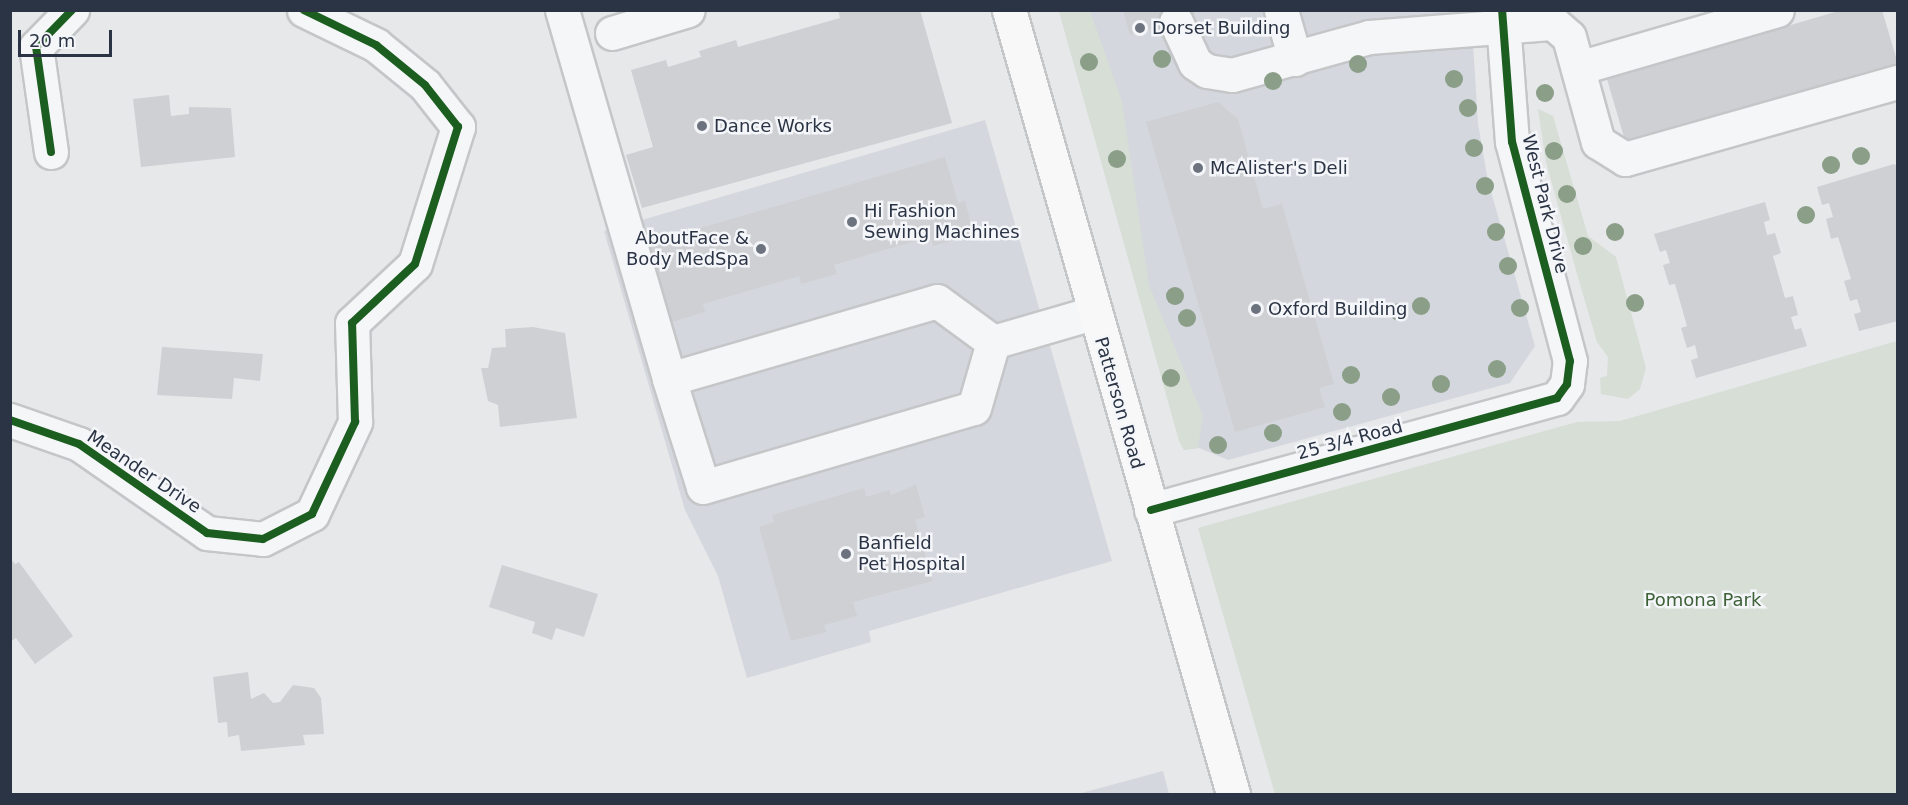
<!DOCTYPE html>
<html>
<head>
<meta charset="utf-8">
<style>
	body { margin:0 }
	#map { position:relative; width:1908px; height:805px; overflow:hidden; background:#e6e8ea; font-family:"DejaVu Sans",sans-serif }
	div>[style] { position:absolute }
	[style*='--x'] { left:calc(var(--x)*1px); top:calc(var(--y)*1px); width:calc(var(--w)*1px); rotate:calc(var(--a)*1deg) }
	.built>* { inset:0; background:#d4d7dd }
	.green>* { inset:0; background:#d6ded6 }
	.building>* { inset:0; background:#ced0d3 }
	.roads { filter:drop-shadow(2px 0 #c4c6c8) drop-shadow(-2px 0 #c4c6c8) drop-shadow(0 2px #c4c6c8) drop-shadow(0 -2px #c4c6c8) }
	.minor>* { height:33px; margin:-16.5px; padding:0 16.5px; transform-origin:16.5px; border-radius:16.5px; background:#f5f6f7 }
	.major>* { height:33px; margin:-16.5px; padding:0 16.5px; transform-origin:16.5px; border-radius:16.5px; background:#f8f8f8 }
	.cycleway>* { height:8px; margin:-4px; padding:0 4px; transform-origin:4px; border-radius:4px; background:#1b5e20 }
	.trees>* { width:18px; height:18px; margin:-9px; border-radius:50%; background:#8a9e88 }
	.dots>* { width:16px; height:16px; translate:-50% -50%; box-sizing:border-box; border:3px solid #f4f6f9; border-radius:50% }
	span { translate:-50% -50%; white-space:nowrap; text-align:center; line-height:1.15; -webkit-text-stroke:5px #f4f6f9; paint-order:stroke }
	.poi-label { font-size:18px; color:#2b3445 }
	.left { translate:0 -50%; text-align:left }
	.right { translate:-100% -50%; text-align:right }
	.street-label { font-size:18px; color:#2b3445 }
	.park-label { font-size:18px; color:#3f6138 }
	.frame { position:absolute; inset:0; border:12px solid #2b3445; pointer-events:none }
	.scale { position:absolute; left:18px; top:30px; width:94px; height:27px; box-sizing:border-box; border:3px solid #2b3445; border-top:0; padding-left:8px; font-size:18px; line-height:21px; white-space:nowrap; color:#2b3445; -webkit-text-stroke:4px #f4f6f9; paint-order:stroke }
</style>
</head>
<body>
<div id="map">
	<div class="built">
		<div style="clip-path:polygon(1059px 11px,1471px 11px,1478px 124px,1488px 181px,1535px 346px,1510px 383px,1228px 460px,1199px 448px,1184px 450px)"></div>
		<div style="clip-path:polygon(985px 120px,1112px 561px,869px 631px,871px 642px,747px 678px,718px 576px,685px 510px,604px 231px)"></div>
		<div style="clip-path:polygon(1163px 771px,1169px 794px,1078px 794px)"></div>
	</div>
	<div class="green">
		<div style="clip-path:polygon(1059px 11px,1090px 11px,1122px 101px,1149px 285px,1203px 416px,1198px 448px,1184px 450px,1179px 441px)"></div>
		<div style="clip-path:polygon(1538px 109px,1553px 116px,1588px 236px,1616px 257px,1646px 368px,1640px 389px,1628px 399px,1601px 394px,1600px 378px,1607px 376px,1608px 357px,1597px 342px,1577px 274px,1546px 162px)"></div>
		<div style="clip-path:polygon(1897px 341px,1897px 794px,1275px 794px,1198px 528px,1577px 422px,1620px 421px)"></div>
	</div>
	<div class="building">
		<div style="clip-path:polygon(838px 10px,920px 10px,952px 123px,642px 208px,626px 155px,653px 147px,631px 70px,666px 60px,668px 67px,701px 57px,699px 51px,736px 40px,738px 47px,840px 18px)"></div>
		<div style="clip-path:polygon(1123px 10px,1196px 10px,1193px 17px,1130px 35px)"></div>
		<div style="clip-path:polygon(1842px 10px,1882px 10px,1898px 64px,1626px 144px,1607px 79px)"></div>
		<div style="clip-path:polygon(169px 95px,171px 116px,189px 114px,189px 107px,231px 108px,235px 157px,141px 167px,133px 99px)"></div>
		<div style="clip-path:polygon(1218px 102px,1238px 119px,1263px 209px,1282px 204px,1334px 384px,1319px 388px,1325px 407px,1235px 432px,1146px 122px)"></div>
		<div style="clip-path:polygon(945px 157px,958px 203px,965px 201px,974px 234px,933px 246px,931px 237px,891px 248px,834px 265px,837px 274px,801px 284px,799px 276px,703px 304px,705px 312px,671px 322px,649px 243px)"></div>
		<div style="clip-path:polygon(1894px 164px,1898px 166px,1898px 321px,1859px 331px,1854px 314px,1861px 312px,1857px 299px,1850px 301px,1844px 281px,1851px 279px,1838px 237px,1831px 239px,1826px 219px,1833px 217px,1829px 203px,1822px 205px,1817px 187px)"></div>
		<div style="clip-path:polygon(1765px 202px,1770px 220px,1764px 222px,1767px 235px,1775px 233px,1781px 253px,1773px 256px,1785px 298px,1793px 296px,1798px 315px,1791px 317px,1795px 330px,1801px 328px,1807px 346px,1696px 378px,1691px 360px,1698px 358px,1695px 345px,1687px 348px,1681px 328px,1687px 326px,1675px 284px,1669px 285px,1663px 265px,1670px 263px,1666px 250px,1660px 252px,1654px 234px)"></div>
		<div style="clip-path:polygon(533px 327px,565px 333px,577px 418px,500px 427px,498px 405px,488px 401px,481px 368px,488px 368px,492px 348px,506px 347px,505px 329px)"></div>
		<div style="clip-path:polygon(162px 347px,263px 354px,260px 381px,234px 378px,232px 399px,157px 395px)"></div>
		<div style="clip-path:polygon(916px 485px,925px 517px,915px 520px,933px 581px,853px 602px,857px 616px,824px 625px,826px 632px,791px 641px,759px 527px,774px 522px,772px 515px,864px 488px,866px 497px,889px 490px,891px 495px)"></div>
		<div style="clip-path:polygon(10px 558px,15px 564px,19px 562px,73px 636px,35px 664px,16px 638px,10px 642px)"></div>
		<div style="clip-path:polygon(502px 565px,598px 594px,584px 637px,556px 628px,552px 640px,532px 633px,535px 622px,489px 607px)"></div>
		<div style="clip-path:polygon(248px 672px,251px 699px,264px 693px,273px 703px,280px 702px,293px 685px,314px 688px,321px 698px,324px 734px,303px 735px,305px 745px,241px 751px,239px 735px,228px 737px,227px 722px,218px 723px,213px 677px)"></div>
	</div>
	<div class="roads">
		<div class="minor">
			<div style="--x:562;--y:10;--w:384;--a:73.8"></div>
			<div style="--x:669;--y:379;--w:279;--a:-16.2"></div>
			<div style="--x:937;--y:301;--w:69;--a:36.2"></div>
			<div style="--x:993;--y:342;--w:104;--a:-16.2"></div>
			<div style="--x:1281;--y:10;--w:51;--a:74.1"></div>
			<div style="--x:1176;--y:22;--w:45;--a:65.1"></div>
			<div style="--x:1195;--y:63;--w:14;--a:34"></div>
			<div style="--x:1207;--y:71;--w:25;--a:9"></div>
			<div style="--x:1232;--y:75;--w:142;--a:-15.5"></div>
			<div style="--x:1369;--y:37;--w:185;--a:-4.4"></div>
			<div style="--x:1553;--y:23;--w:21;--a:41"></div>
			<div style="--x:1569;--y:37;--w:109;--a:74.6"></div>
			<div style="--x:1598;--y:142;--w:32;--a:32"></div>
			<div style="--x:1625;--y:159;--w:284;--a:-15.8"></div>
			<div style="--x:612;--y:33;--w:79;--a:-16.8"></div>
			<div style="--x:1578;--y:68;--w:207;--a:-16.2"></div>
			<div style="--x:51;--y:152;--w:106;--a:-98.1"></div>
			<div style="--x:36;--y:47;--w:52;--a:-45.8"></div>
			<div style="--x:669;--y:379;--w:113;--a:72.5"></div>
			<div style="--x:703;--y:487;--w:282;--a:-16.3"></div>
			<div style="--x:974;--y:408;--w:69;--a:-73.9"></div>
			<div style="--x:10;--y:420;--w:73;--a:19.2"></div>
			<div style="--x:79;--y:444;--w:156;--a:34.8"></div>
			<div style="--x:207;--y:533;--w:56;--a:6.1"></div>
			<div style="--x:263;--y:539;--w:55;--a:-27"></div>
			<div style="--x:312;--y:514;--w:102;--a:-64.9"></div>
			<div style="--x:355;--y:422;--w:99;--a:-91.7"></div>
			<div style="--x:352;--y:323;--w:86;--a:-43.1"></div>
			<div style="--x:415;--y:264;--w:144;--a:-72.6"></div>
			<div style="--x:458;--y:127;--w:53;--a:-128.2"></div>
			<div style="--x:425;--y:85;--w:63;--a:-140.8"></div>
			<div style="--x:376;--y:45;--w:80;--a:-154.1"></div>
			<div style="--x:1151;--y:510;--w:421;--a:-15.4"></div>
			<div style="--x:1557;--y:398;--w:17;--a:-54"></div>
			<div style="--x:1567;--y:384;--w:23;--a:-83"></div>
			<div style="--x:1570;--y:361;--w:227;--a:-104.8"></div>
			<div style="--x:1512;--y:142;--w:132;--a:-94.3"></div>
		</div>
		<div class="major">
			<div style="--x:1009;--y:10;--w:815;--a:74.05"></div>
		</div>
	</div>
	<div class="cycleway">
		<div style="--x:51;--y:152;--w:106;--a:-98.1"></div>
		<div style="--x:36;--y:47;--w:52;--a:-45.8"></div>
		<div style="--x:10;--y:420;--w:73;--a:19.2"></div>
		<div style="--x:79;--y:444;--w:156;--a:34.8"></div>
		<div style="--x:207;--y:533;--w:56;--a:6.1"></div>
		<div style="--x:263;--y:539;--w:55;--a:-27"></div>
		<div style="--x:312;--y:514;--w:102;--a:-64.9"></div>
		<div style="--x:355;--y:422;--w:99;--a:-91.7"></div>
		<div style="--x:352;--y:323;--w:86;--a:-43.1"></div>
		<div style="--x:415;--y:264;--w:144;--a:-72.6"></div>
		<div style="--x:458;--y:127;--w:53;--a:-128.2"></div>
		<div style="--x:425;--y:85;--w:63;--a:-140.8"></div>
		<div style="--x:376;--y:45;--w:80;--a:-154.1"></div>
		<div style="--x:1151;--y:510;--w:421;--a:-15.4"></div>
		<div style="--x:1557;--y:398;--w:17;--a:-54"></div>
		<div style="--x:1567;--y:384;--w:23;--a:-83"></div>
		<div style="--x:1570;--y:361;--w:227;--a:-104.8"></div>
		<div style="--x:1512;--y:142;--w:132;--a:-94.3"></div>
	</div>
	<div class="trees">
		<div style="left:1162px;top:59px"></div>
		<div style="left:1089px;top:62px"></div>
		<div style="left:1358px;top:64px"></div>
		<div style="left:1454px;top:79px"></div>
		<div style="left:1273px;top:81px"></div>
		<div style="left:1545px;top:93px"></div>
		<div style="left:1468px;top:108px"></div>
		<div style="left:1474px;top:148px"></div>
		<div style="left:1554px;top:151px"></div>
		<div style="left:1861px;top:156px"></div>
		<div style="left:1117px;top:159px"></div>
		<div style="left:1831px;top:165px"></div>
		<div style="left:1485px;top:186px"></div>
		<div style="left:1567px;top:194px"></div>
		<div style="left:1806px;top:215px"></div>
		<div style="left:1496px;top:232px"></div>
		<div style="left:1615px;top:232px"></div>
		<div style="left:1583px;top:246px"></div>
		<div style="left:1508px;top:266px"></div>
		<div style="left:1175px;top:296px"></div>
		<div style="left:1635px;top:303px"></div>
		<div style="left:1421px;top:306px"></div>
		<div style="left:1520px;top:308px"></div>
		<div style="left:1399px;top:312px"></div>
		<div style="left:1187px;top:318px"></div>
		<div style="left:1497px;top:369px"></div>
		<div style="left:1351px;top:375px"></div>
		<div style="left:1171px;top:378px"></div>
		<div style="left:1441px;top:384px"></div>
		<div style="left:1391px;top:397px"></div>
		<div style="left:1342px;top:412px"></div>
		<div style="left:1273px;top:433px"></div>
		<div style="left:1218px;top:445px"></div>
	</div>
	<div class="dots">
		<div style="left:1140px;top:28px;background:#6c737f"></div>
		<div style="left:702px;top:126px;background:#6c737f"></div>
		<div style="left:1198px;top:168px;background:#6c737f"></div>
		<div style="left:852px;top:222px;background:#6c737f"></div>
		<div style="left:761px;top:249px;background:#6c737f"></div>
		<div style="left:1256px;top:309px;background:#6c737f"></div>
		<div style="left:846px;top:554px;background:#6c737f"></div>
	</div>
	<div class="poi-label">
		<span class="left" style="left:1152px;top:28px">Dorset Building</span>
		<span class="left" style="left:714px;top:126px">Dance Works</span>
		<span class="left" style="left:1210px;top:168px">McAlister's Deli</span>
		<span class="left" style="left:864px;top:222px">Hi Fashion<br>Sewing Machines</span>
		<span class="right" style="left:749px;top:249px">AboutFace &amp;<br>Body MedSpa</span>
		<span class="left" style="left:1268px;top:309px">Oxford Building</span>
		<span class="left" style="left:858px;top:554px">Banfield<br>Pet Hospital</span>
	</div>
	<div class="street-label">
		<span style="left:1545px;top:204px;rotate:76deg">West Park Drive</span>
		<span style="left:1119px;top:403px;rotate:74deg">Patterson Road</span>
		<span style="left:1350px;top:440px;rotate:-15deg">25 3/4 Road</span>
		<span style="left:144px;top:472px;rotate:34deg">Meander Drive</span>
	</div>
	<div class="park-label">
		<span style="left:1703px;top:600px">Pomona Park</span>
	</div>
	<div class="frame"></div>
	<div class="scale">20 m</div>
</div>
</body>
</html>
